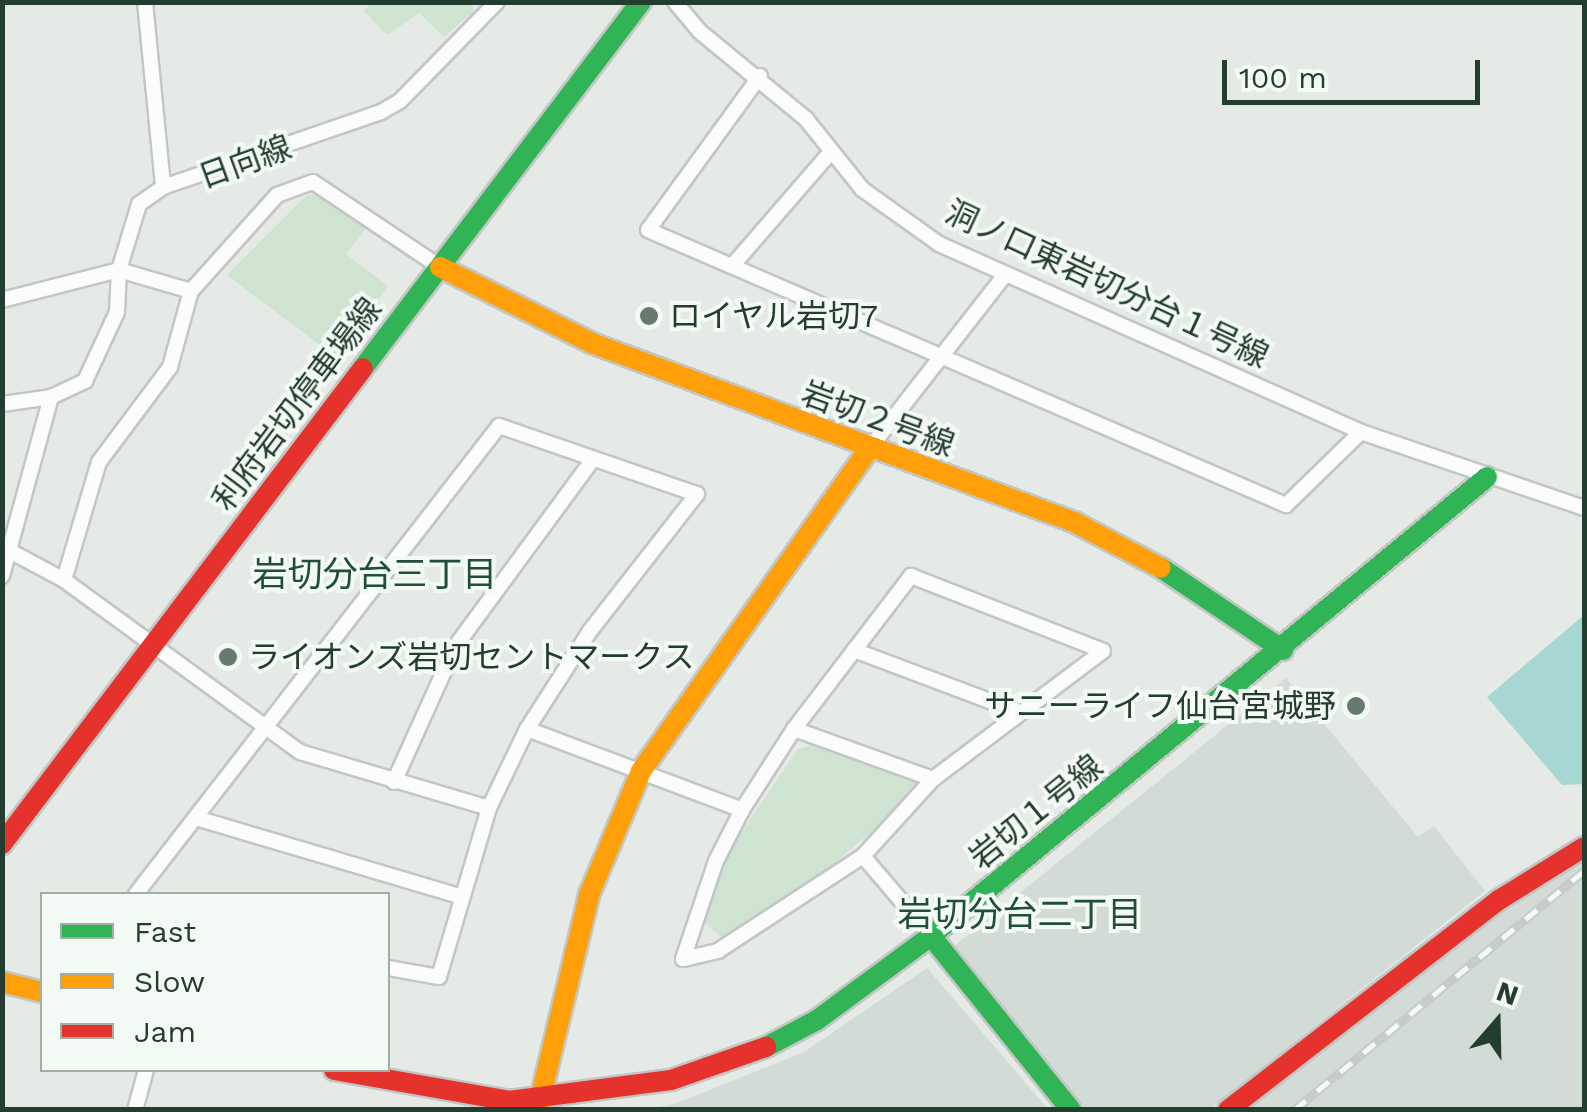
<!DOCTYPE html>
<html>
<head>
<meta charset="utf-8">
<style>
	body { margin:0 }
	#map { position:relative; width:1587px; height:1112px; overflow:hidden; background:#e5eae7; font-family:"Work Sans","Noto Sans JP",sans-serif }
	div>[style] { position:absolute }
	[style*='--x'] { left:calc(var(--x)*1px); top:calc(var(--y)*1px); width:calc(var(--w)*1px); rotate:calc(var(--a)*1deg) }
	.built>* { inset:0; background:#d3dbd6 }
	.green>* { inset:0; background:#cee3d0 }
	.water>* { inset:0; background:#a7d7d3 }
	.roads { filter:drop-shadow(2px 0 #c2c7c4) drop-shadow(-2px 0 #c2c7c4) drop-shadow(0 2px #c2c7c4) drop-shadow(0 -2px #c2c7c4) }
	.street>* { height:14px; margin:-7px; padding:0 7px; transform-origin:7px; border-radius:7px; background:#fbfcfb }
	.fast>* { height:20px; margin:-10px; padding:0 10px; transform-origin:10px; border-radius:10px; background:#30b455 }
	.slow>* { height:20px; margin:-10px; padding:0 10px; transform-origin:10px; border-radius:10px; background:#ff9f0a }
	.jam>* { height:20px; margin:-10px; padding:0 10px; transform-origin:10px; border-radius:10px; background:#e5322d }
	.rail>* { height:9px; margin-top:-4.5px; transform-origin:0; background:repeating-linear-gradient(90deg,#f3f9f5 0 15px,#c7cbc9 0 30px); box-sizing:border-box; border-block:2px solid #c7cbc9 }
	.dots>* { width:28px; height:28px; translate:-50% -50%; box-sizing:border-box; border:5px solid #f3f9f5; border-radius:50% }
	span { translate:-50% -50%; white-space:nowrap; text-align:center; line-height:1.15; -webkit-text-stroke:8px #f3f9f5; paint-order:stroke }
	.street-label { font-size:32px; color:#233d30 }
	.poi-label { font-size:32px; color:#233d30 }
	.left { translate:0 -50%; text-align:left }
	.right { translate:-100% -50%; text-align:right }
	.neighbourhood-label { font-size:35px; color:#1f4e39 }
	.frame { position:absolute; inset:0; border:5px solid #233d30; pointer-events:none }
	.legend { position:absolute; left:40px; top:892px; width:350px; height:180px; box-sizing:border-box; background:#f3f9f5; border:2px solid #a0aea6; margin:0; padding:12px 18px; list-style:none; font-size:30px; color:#233d30 }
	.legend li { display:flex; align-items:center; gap:20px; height:50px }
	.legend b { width:50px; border:2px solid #a0aea6 }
	.north { position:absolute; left:1447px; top:972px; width:100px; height:100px; -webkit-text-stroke:8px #f3f9f5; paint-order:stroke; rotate:20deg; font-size:28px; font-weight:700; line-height:40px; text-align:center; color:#233d30 }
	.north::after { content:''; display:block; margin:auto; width:35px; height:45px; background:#233d30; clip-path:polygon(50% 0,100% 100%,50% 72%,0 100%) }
	.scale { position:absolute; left:1222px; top:60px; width:258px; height:45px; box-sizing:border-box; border:5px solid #233d30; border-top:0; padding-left:12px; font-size:30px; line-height:35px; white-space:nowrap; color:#233d30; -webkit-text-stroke:8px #f3f9f5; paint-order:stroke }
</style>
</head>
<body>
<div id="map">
	<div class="built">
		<div style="clip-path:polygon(1286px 678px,1418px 837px,1434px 826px,1485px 891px,1210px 1109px,1086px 1109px,953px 947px)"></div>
		<div style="clip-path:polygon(1584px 858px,1584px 1109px,1242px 1110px,1369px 1005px)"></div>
		<div style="clip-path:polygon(927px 968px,1048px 1109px,644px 1109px,675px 1104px,804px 1052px)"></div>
	</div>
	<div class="green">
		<div style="clip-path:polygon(372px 2px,471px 3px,474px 11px,444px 37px,419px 13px,387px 35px,364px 11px)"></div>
		<div style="clip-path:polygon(307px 195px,325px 196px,367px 227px,346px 254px,388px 286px,335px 356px,227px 275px)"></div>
		<div style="clip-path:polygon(813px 745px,915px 782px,914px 796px,806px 887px,722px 938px,702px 920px,728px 852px,798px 749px)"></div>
	</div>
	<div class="water">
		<div style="clip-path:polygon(1584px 615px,1584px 784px,1562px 785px,1487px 697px)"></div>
	</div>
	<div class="roads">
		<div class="street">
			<div style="--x:145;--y:2;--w:186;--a:84.4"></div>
			<div style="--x:675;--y:2;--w:38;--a:50"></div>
			<div style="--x:699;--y:31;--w:139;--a:39.4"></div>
			<div style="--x:806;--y:119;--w:90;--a:51.3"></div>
			<div style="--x:862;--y:189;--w:95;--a:35.5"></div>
			<div style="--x:939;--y:244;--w:462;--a:24"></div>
			<div style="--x:1361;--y:432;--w:236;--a:18.8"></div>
			<div style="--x:760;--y:76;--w:190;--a:126"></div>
			<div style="--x:648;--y:230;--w:695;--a:23.32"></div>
			<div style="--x:1286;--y:505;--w:105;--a:-44.2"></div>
			<div style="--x:732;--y:266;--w:150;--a:-49.1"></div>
			<div style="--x:119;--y:270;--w:75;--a:16.3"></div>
			<div style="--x:191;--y:291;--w:129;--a:-48.1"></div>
			<div style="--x:277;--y:195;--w:38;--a:-20"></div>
			<div style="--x:313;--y:182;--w:153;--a:33.8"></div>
			<div style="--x:2;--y:300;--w:121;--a:-14.4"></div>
			<div style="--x:2;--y:404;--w:49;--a:-8.1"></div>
			<div style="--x:869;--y:449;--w:219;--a:-52"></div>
			<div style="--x:6;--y:549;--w:66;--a:28.1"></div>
			<div style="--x:64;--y:580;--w:292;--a:36.1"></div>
			<div style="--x:300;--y:752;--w:197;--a:16.5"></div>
			<div style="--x:2;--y:576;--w:186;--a:-74.7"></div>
			<div style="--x:51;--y:397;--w:38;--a:-25"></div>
			<div style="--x:85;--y:381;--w:76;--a:-65.1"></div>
			<div style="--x:117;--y:312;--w:42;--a:-87.3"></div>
			<div style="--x:119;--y:270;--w:69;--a:-73.1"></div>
			<div style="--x:139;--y:204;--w:29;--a:-35"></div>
			<div style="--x:163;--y:187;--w:231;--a:-19"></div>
			<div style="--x:381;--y:112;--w:22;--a:-30"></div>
			<div style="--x:400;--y:101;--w:139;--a:-45.6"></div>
			<div style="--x:911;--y:576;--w:206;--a:21.3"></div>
			<div style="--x:1103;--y:651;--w:213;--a:143"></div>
			<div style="--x:933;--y:779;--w:104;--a:132.3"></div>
			<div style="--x:863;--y:856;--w:173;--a:146.8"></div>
			<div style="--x:718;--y:951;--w:36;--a:167"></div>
			<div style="--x:683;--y:959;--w:103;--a:-71.4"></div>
			<div style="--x:716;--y:861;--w:57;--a:-63"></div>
			<div style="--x:742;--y:810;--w:96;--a:-57.3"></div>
			<div style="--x:794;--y:729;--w:193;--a:-52.6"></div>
			<div style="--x:64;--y:580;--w:123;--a:-73.5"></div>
			<div style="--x:99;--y:462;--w:119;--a:-53.2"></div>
			<div style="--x:170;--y:367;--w:79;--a:-74.6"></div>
			<div style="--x:854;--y:650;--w:173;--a:20.6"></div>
			<div style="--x:527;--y:729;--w:230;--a:20.6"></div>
			<div style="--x:794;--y:729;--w:148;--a:19.8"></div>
			<div style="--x:394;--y:782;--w:148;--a:-65.7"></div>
			<div style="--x:455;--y:647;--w:233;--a:-53.7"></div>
			<div style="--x:196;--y:818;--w:278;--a:16.5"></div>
			<div style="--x:863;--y:856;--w:105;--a:49.6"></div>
			<div style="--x:136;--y:894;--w:592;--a:-52.2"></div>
			<div style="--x:499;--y:426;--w:209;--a:19"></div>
			<div style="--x:697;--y:494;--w:174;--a:128"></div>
			<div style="--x:590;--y:631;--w:117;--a:122.7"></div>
			<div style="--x:527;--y:729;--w:88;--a:115.7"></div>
			<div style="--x:489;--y:808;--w:176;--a:106.5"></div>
			<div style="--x:439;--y:977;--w:52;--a:-170"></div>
			<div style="--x:135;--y:1110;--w:41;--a:-74.6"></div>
		</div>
		<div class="fast">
			<div style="--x:363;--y:368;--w:460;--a:-52.8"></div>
			<div style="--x:1161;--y:568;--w:147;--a:33.9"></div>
			<div style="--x:931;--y:936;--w:223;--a:51.2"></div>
			<div style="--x:766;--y:1047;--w:58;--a:-27.9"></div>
			<div style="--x:817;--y:1020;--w:142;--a:-36.4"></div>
			<div style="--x:931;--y:936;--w:721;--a:-39.54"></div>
		</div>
		<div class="slow">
			<div style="--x:440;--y:267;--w:172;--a:26.6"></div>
			<div style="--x:594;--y:344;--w:512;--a:20.35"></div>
			<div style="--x:1074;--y:522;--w:98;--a:27.9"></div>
			<div style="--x:2;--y:982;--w:41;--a:14"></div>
			<div style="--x:538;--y:1108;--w:219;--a:-76.5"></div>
			<div style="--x:589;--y:895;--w:134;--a:-67.2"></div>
			<div style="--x:641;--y:771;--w:395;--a:-54.7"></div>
		</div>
		<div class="jam">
			<div style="--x:2;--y:844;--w:597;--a:-52.82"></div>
			<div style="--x:334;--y:1070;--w:178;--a:10"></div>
			<div style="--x:509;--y:1101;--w:163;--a:-7.4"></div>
			<div style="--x:671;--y:1080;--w:101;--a:-19.2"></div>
			<div style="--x:1228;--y:1110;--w:343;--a:-37.8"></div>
			<div style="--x:1499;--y:900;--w:100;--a:-31.9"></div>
		</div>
	</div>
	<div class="rail">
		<div style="--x:1294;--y:1110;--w:376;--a:-39.5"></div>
	</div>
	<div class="dots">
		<div style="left:649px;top:316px;background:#677a70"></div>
		<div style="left:228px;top:657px;background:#677a70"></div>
		<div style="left:1356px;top:706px;background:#677a70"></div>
	</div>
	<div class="street-label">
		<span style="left:245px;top:162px;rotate:-20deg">日向線</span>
		<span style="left:1107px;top:284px;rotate:25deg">洞ノ口東岩切分台１号線</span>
		<span style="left:297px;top:404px;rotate:-53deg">利府岩切停車場線</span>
		<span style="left:878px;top:419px;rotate:20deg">岩切２号線</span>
		<span style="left:1036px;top:812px;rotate:-39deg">岩切１号線</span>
	</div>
	<div class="poi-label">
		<span class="left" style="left:669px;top:316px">ロイヤル岩切7</span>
		<span class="left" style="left:248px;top:657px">ライオンズ岩切セントマークス</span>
		<span class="right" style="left:1336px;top:706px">サニーライフ仙台宮城野</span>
	</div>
	<div class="neighbourhood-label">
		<span style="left:375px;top:574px">岩切分台三丁目</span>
		<span style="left:1020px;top:914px">岩切分台二丁目</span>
	</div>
	<div class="frame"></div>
	<ul class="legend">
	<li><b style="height:12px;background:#30b455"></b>Fast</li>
	<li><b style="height:12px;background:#ff9f0a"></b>Slow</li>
	<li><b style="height:12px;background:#e5322d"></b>Jam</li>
	</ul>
	<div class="north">N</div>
	<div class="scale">100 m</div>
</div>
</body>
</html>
